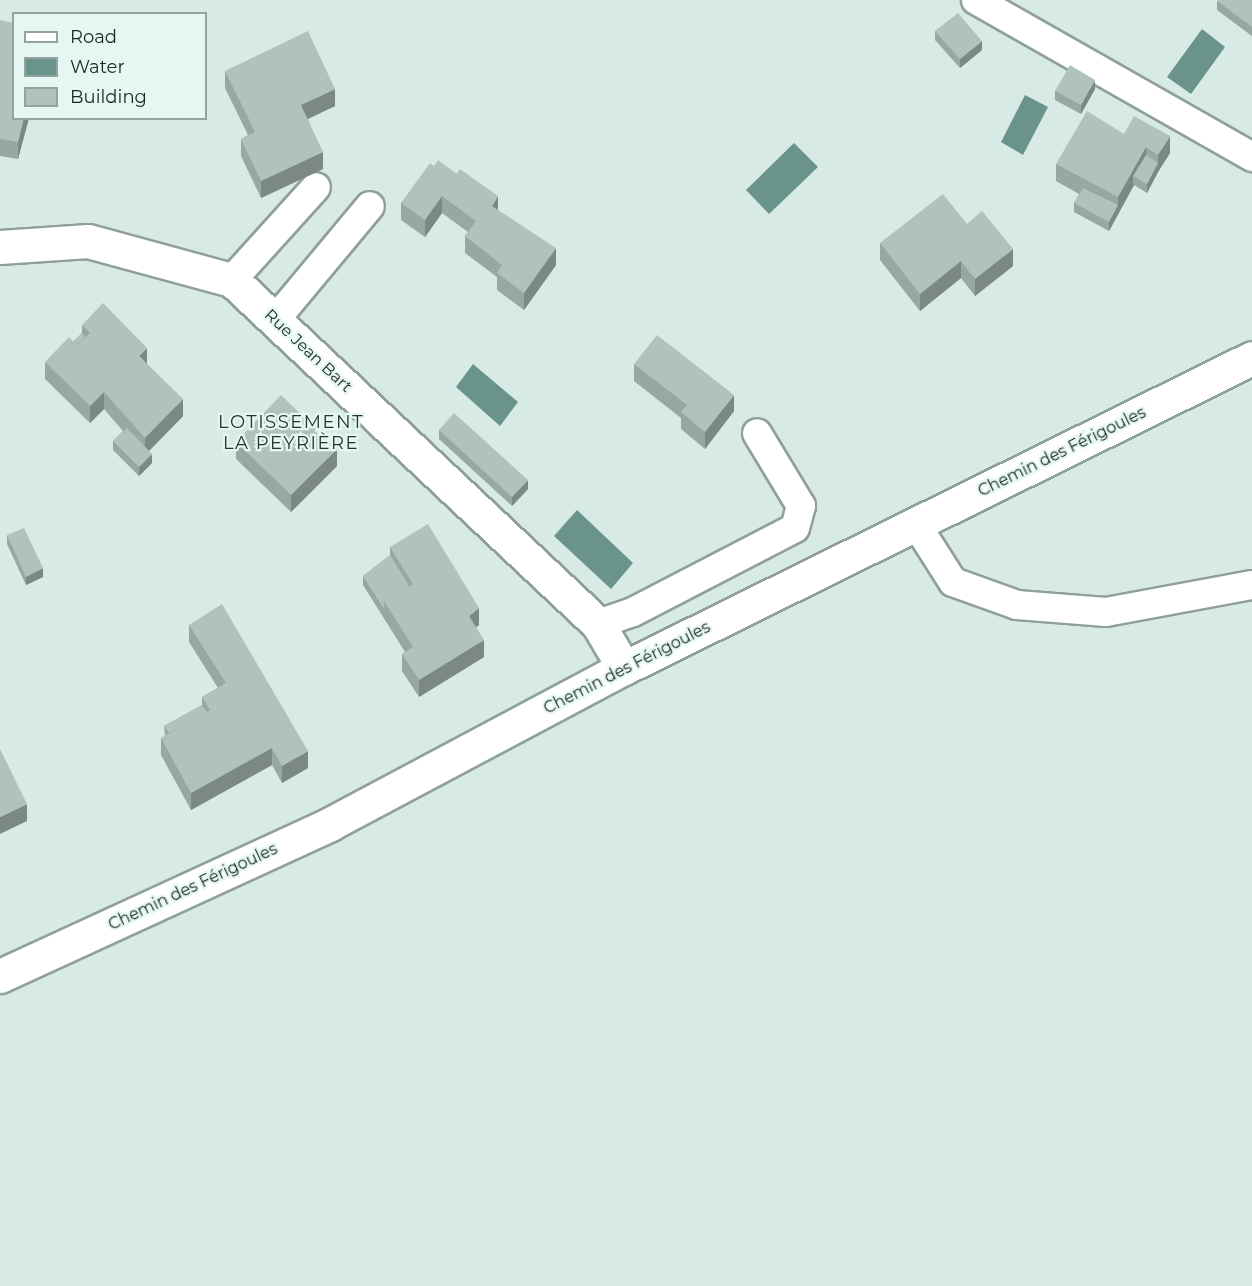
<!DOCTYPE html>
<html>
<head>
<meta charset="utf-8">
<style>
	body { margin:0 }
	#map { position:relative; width:1252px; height:1286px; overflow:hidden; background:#d7eae5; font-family:Montserrat,sans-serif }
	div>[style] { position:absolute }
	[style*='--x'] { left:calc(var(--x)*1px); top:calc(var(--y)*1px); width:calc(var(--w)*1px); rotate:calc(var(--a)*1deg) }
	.water>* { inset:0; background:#6a948a }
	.roads { filter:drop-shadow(2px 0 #8fa09c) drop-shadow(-2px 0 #8fa09c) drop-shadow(0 2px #8fa09c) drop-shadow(0 -2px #8fa09c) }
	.service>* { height:28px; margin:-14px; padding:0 14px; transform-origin:14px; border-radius:14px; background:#fff }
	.minor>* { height:33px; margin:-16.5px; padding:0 16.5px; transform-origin:16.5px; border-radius:16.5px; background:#fff }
	.wall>* { inset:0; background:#97a7a3 }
	.shaded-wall>* { inset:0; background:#7b8885 }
	.building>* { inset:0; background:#b0c2be }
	span { translate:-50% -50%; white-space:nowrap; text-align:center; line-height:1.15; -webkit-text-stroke:4.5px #e4f7f3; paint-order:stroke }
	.street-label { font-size:16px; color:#1e2523 }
	.neighbourhood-label { font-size:18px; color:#253330; letter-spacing:1.5px }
	.legend { position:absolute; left:12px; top:12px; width:195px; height:108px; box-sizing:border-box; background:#e4f7f3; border:2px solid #95a3a0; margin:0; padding:8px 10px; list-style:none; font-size:18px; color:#1e2523 }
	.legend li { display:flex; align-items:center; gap:12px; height:30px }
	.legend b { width:30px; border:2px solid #95a3a0 }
</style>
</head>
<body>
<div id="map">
	<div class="water">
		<div style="clip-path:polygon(1202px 29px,1225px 47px,1191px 94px,1167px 77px)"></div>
		<div style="clip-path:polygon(1025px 95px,1048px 107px,1023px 155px,1001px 142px)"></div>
		<div style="clip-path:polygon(794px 143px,818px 167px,769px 214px,746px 190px)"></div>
		<div style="clip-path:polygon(473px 364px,518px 402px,500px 426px,456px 387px)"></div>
		<div style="clip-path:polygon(577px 510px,633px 563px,611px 589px,554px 536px)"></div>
	</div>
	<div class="roads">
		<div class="service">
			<div style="--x:976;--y:0;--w:318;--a:29.6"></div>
			<div style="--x:232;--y:280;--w:125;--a:-47.9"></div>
			<div style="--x:275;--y:320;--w:148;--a:-50.2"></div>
			<div style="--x:916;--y:524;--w:69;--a:57.5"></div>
			<div style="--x:953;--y:582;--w:68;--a:19.8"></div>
			<div style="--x:1017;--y:605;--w:89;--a:4.5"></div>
			<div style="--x:1106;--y:612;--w:148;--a:-10.5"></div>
			<div style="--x:598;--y:624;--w:37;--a:-19"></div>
			<div style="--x:633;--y:612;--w:182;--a:-27.4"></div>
			<div style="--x:795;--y:528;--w:23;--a:-75"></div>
			<div style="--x:801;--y:506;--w:85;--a:-121.1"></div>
		</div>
		<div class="minor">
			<div style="--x:0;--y:247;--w:88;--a:-3.9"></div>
			<div style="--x:88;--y:241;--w:149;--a:15.2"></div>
			<div style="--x:232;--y:280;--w:502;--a:43.23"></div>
			<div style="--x:598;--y:624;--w:51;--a:59.4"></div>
			<div style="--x:0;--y:976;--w:363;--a:-24.7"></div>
			<div style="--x:330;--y:824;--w:333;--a:-28"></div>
			<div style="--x:624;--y:668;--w:700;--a:-26.27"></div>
		</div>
	</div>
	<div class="wall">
		<div style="clip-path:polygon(1252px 0,1252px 36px,1217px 10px,1217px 1px)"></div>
		<div style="clip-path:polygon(0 20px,14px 118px,29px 118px,18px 159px,0 156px)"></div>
		<div style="clip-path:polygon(935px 31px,982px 50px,960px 68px,935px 40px)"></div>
		<div style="clip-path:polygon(225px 71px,335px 106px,308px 119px,323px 169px,261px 198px,241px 156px,241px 139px,248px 135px,225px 88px)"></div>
		<div style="clip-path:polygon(1095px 89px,1081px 114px,1055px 100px,1055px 91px)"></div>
		<div style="clip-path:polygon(1124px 134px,1170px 153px,1158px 172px,1147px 193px,1134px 185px,1109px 231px,1074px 212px,1074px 203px,1079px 194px,1056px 181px,1056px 164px)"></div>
		<div style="clip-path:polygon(434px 166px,498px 211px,556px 265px,524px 310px,497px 290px,497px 277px,465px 253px,465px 236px,468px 232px,442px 213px,425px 237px,401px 220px,401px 203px)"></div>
		<div style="clip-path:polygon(967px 224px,1013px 266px,975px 296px,961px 278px,920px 311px,880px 260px,880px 243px)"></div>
		<div style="clip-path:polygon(82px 325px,147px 364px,183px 416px,149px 451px,152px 463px,139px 476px,113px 450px,113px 441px,123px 431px,104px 409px,90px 423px,45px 379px,45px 362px,74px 341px,82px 333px)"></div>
		<div style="clip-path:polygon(634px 364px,734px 411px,705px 449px,681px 429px,681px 418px,634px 381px)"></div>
		<div style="clip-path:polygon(439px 430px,528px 489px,512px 506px,439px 439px)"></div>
		<div style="clip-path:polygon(236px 442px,337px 466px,291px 512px,236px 459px)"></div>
		<div style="clip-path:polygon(7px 535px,43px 577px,26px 585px,7px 544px)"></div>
		<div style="clip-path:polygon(390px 547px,479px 625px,476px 627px,484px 657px,419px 697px,402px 671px,402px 654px,405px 652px,363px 585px,363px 576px,390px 555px)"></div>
		<div style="clip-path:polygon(189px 625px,308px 768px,282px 783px,272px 765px,191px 810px,161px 755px,161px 738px,165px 736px,164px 726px,202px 705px,202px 697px,218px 688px,189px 642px)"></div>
	</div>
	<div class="shaded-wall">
		<div style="clip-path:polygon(982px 41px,982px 50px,960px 68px,960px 59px)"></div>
		<div style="clip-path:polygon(1095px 80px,1095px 89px,1081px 114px,1081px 105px)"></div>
		<div style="clip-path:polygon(335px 89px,335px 106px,301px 122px,301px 105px)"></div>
		<div style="clip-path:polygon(24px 118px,29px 118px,18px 159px,18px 142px)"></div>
		<div style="clip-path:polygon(1170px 136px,1170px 153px,1158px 172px,1147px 193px,1147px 184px,1158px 163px,1158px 155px)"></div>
		<div style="clip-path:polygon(1146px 147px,1146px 164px,1133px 176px,1133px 184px,1134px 185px,1109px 231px,1109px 222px,1118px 205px,1118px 197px)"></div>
		<div style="clip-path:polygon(323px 152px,323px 169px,261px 198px,261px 181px)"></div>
		<div style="clip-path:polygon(442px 196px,442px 213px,425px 237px,425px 220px)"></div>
		<div style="clip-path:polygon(498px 196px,498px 213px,492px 206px)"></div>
		<div style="clip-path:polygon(556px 248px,556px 265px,524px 310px,524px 293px)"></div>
		<div style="clip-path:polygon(1013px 249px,1013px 266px,975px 296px,975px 279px)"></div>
		<div style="clip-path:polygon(961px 261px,961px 278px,920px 311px,920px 294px)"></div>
		<div style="clip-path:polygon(147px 348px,147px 365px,139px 356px)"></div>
		<div style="clip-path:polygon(104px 392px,104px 409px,90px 423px,90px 406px)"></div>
		<div style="clip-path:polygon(734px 395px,734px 411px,705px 449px,705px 432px)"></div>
		<div style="clip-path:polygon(183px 399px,183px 416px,145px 455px,145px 438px)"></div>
		<div style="clip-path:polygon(337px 449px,337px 466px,291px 512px,291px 495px)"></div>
		<div style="clip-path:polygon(152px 454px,152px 463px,139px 476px,139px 467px)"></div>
		<div style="clip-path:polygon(528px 480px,528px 489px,512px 506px,512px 497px)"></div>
		<div style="clip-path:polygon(43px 568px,43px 577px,26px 585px,26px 577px)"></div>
		<div style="clip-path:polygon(479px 608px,479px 625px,469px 632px,469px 616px)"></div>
		<div style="clip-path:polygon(484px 640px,484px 657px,419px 697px,419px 680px)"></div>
		<div style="clip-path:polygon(272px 748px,272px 765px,191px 810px,191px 793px)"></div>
		<div style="clip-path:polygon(308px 751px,308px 768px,282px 783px,282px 766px)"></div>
		<div style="clip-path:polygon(27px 804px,27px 821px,0 834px,0 817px)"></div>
	</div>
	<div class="building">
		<div style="clip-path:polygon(1218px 0,1252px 0,1252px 27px,1217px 1px)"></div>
		<div style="clip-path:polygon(958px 13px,982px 41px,960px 59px,935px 31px)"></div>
		<div style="clip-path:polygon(0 20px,14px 23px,14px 118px,24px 118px,18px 142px,0 139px)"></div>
		<div style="clip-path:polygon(308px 31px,335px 89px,301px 105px,323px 152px,261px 181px,241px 139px,255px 132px,225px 71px)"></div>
		<div style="clip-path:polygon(1070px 65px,1095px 80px,1081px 105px,1055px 91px)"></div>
		<div style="clip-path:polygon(1087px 111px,1124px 134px,1134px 116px,1170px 136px,1158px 155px,1146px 147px,1118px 197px,1056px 164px)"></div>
		<div style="clip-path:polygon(1146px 155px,1158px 163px,1147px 184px,1133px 176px)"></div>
		<div style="clip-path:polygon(438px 160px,457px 174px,452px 180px,434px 166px)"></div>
		<div style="clip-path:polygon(430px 163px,452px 180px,460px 169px,498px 196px,492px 206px,556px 248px,524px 293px,497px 273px,502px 265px,465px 236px,476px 221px,442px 196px,425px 220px,401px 203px)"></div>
		<div style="clip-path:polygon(1083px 188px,1118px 205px,1109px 222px,1074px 203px)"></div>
		<div style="clip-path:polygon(943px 194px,967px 224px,982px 211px,1013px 249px,975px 279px,961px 261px,920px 294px,880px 243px)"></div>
		<div style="clip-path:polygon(103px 303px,147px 348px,139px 356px,183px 399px,145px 438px,104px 392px,90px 406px,45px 362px,69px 337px,77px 345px,90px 333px,82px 325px)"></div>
		<div style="clip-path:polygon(82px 333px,85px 337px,77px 345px,74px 341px)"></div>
		<div style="clip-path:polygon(657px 335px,734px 395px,705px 432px,681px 412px,687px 405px,634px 364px)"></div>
		<div style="clip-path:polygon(281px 395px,337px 449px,291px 495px,236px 442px)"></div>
		<div style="clip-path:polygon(454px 413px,528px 480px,512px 497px,439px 430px)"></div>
		<div style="clip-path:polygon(127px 428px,152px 454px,139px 467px,113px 441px)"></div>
		<div style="clip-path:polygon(428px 524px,479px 608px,469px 616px,484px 640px,419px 680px,402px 654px,413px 647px,384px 601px,413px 584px,390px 547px)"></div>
		<div style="clip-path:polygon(24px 528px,43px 568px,26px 577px,7px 535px)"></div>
		<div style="clip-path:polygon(390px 555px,409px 586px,384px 601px,384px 609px,363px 576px)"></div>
		<div style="clip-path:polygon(222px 604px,308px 751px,282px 766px,272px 748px,191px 793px,161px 738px,210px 710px,202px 697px,226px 683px,189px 625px)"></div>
		<div style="clip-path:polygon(202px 705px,207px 712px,169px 733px,164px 726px)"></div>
		<div style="clip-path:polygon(0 749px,27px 804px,0 817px)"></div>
	</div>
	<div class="street-label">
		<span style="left:308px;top:351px;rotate:43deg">Rue Jean Bart</span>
		<span style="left:1062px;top:452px;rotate:-26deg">Chemin des Férigoules</span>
		<span style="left:627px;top:668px;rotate:-27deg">Chemin des Férigoules</span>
		<span style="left:193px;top:887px;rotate:-25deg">Chemin des Férigoules</span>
	</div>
	<div class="neighbourhood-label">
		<span style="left:291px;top:433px">LOTISSEMENT<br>LA PEYRIÈRE</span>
	</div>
	<ul class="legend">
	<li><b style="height:8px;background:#fff"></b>Road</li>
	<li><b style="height:16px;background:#6a948a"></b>Water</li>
	<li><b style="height:16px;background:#b0c2be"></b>Building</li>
	</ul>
</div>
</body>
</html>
